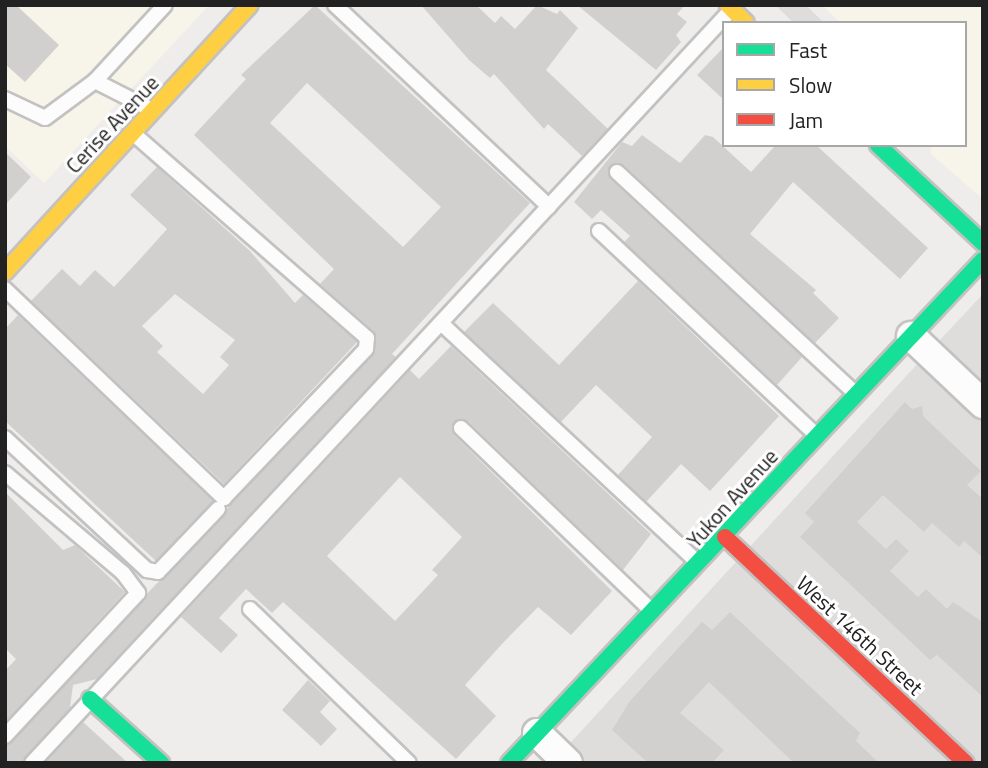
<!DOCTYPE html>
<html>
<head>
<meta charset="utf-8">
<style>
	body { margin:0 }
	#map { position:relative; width:988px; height:768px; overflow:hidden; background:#efedeb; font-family:"Titillium Web",sans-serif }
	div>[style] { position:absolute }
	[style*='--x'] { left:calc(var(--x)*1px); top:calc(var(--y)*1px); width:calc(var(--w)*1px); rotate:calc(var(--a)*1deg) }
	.residential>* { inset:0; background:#dfdddc }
	.education>* { inset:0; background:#f7f4e9 }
	.religious>* { inset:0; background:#dedddc }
	.building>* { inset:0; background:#d2d0ce }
	.roads { filter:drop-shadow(2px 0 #c3c2c1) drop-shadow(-2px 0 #c3c2c1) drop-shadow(0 2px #c3c2c1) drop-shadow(0 -2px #c3c2c1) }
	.lane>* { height:14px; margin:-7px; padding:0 7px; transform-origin:7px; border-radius:7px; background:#fdfcfc }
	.street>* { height:28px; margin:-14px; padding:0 14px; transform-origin:14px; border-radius:14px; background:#fdfcfc }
	.fast>* { height:16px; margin:-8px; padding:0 8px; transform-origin:8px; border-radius:8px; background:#16e098 }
	.slow>* { height:16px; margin:-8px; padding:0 8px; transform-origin:8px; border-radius:8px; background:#ffcf43 }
	.jam>* { height:16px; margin:-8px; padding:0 8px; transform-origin:8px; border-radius:8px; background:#f24e42 }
	span { translate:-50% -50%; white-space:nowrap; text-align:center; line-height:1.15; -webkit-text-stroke:6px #fff; paint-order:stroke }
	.street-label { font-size:21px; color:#222 }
	.frame { position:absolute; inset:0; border:7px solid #222; pointer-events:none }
	.legend { position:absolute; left:722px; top:21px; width:245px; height:126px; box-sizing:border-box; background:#fff; border:2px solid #a7a7a7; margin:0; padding:9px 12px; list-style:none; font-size:21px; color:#222 }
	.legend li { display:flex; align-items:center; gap:14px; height:35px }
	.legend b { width:35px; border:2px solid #a7a7a7 }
</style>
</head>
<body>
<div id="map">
	<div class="residential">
		<div style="clip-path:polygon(983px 294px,983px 763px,552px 763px,908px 374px)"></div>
	</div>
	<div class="education">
		<div style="clip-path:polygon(5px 5px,209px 5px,44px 183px,5px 146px)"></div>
		<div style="clip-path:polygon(822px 5px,983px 5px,983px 199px,931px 154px,931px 145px,965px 145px,965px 23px,841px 23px)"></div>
	</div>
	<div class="religious">
		<div style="clip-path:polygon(775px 5px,806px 5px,824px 23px,794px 23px)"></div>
	</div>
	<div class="building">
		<div style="clip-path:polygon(5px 5px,16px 5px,59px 45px,25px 82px,5px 64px)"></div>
		<div style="clip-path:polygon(evenodd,315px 5px,530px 203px,392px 354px,396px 357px,97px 679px,73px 685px,70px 708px,23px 763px,5px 763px,5px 745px,375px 351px,374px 331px,320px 284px,334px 269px,194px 135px,246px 79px,241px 75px,315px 5px,307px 83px,441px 207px,403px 247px,270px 123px,307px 83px)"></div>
		<div style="clip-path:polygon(421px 5px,476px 5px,495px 23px,501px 16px,515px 29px,537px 5px,557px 14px,560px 10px,578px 28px,546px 70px,608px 129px,582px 156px,548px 124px,544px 129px,494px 74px,490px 78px,469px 60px)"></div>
		<div style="clip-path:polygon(577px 5px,685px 5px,677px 14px,687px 22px,676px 35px,681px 42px,656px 70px)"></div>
		<div style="clip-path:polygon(724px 47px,724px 100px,697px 75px)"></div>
		<div style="clip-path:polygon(642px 135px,680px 163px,705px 135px,713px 137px,751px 172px,776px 145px,816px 145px,928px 248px,900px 279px,793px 182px,750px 234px,816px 290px,813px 293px,839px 318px,815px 343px,624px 165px,610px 165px,610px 179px,802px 357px,777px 385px,624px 242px,630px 236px,601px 210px,592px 219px,574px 202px,622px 142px,632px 146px)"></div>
		<div style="clip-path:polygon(5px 152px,31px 177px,5px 205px)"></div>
		<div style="clip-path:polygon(evenodd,157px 167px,250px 251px,295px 303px,303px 295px,357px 342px,224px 484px,31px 301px,62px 269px,80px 286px,95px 270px,114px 287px,141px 258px,167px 229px,130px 195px,157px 167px,175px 294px,235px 340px,220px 357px,229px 365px,203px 394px,157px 352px,163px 346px,142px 326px,175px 294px)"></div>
		<div style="clip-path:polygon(638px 281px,779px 416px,710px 491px,681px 464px,646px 502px,618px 475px,652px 437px,596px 385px,561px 422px,464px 332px,493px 303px,559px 365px)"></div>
		<div style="clip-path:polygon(18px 315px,213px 501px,156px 561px,5px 421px,5px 329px)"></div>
		<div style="clip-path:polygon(evenodd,451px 346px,651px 534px,623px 570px,468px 421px,454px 422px,454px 435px,612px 591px,571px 635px,538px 607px,501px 645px,465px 685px,496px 716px,456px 759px,283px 602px,272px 613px,246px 589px,219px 618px,238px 635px,221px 653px,181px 617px,410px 370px,419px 379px,451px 346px,400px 477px,462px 537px,432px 570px,438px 575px,395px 621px,327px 556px,400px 477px)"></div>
		<div style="clip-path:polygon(905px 402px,912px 409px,922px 406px,923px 416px,981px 471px,967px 485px,983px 499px,983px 558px,964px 541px,959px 547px,932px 523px,924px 532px,883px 495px,857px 522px,886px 549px,896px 539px,909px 551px,890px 571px,918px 597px,926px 589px,947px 609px,953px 602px,983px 622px,983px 697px,937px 655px,930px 660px,800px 537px,814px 522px,805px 513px)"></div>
		<div style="clip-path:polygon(5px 492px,63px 550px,75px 545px,125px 592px,5px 722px,5px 671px,16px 659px,5px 648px)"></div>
		<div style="clip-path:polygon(730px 612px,860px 733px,856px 741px,879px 763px,794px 763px,709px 682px,680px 713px,724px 750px,712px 763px,648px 763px,612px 730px,630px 701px,702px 622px,712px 630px)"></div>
		<div style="clip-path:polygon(308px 680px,330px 701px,320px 712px,337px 729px,321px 746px,282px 710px)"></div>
		<div style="clip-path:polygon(83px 722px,128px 763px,45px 763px)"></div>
	</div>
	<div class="roads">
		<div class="lane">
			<div style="--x:335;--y:5;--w:294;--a:43.3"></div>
			<div style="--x:5;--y:99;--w:44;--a:25.4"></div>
			<div style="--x:45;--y:118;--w:62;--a:-36.5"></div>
			<div style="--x:152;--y:110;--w:64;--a:-153"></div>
			<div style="--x:95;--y:81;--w:103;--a:-47.4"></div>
			<div style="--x:617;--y:172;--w:325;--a:42.9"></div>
			<div style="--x:599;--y:231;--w:298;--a:43.2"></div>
			<div style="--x:5;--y:289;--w:303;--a:43.7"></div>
			<div style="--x:224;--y:498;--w:206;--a:-46.4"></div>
			<div style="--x:366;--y:349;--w:11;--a:-85"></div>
			<div style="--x:367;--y:338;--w:311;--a:-138.8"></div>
			<div style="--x:442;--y:324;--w:347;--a:43"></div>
			<div style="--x:461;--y:428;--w:262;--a:43.8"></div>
			<div style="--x:5;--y:438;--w:194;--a:42.9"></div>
			<div style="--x:147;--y:570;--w:11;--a:10"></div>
			<div style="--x:158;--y:572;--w:87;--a:-46.4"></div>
			<div style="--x:5;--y:473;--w:155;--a:40.3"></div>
			<div style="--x:123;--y:573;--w:25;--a:53"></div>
			<div style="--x:138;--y:593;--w:195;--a:132.9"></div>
			<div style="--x:250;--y:609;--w:221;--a:44.1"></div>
			<div style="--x:32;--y:763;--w:1027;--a:-47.13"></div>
		</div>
		<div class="street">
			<div style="--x:911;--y:336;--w:99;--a:43.4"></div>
			<div style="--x:537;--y:733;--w:43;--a:44.1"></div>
		</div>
		<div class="fast">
			<div style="--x:878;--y:145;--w:144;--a:43"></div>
			<div style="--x:90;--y:699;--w:96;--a:42"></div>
			<div style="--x:509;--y:763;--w:691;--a:-46.7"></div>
		</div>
		<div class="slow">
			<div style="--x:728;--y:5;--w:25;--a:45"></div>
			<div style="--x:5;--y:272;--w:362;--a:-47.5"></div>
		</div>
		<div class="jam">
			<div style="--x:725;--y:537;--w:330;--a:43.2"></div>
		</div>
	</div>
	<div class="street-label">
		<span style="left:112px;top:124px;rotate:-47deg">Cerise Avenue</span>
		<span style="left:732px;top:498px;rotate:-48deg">Yukon Avenue</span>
		<span style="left:860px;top:635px;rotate:43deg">West 146th Street</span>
	</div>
	<div class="frame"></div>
	<ul class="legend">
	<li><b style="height:9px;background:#16e098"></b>Fast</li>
	<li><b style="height:9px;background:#ffcf43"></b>Slow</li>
	<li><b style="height:9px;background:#f24e42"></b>Jam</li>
	</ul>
</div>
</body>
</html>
